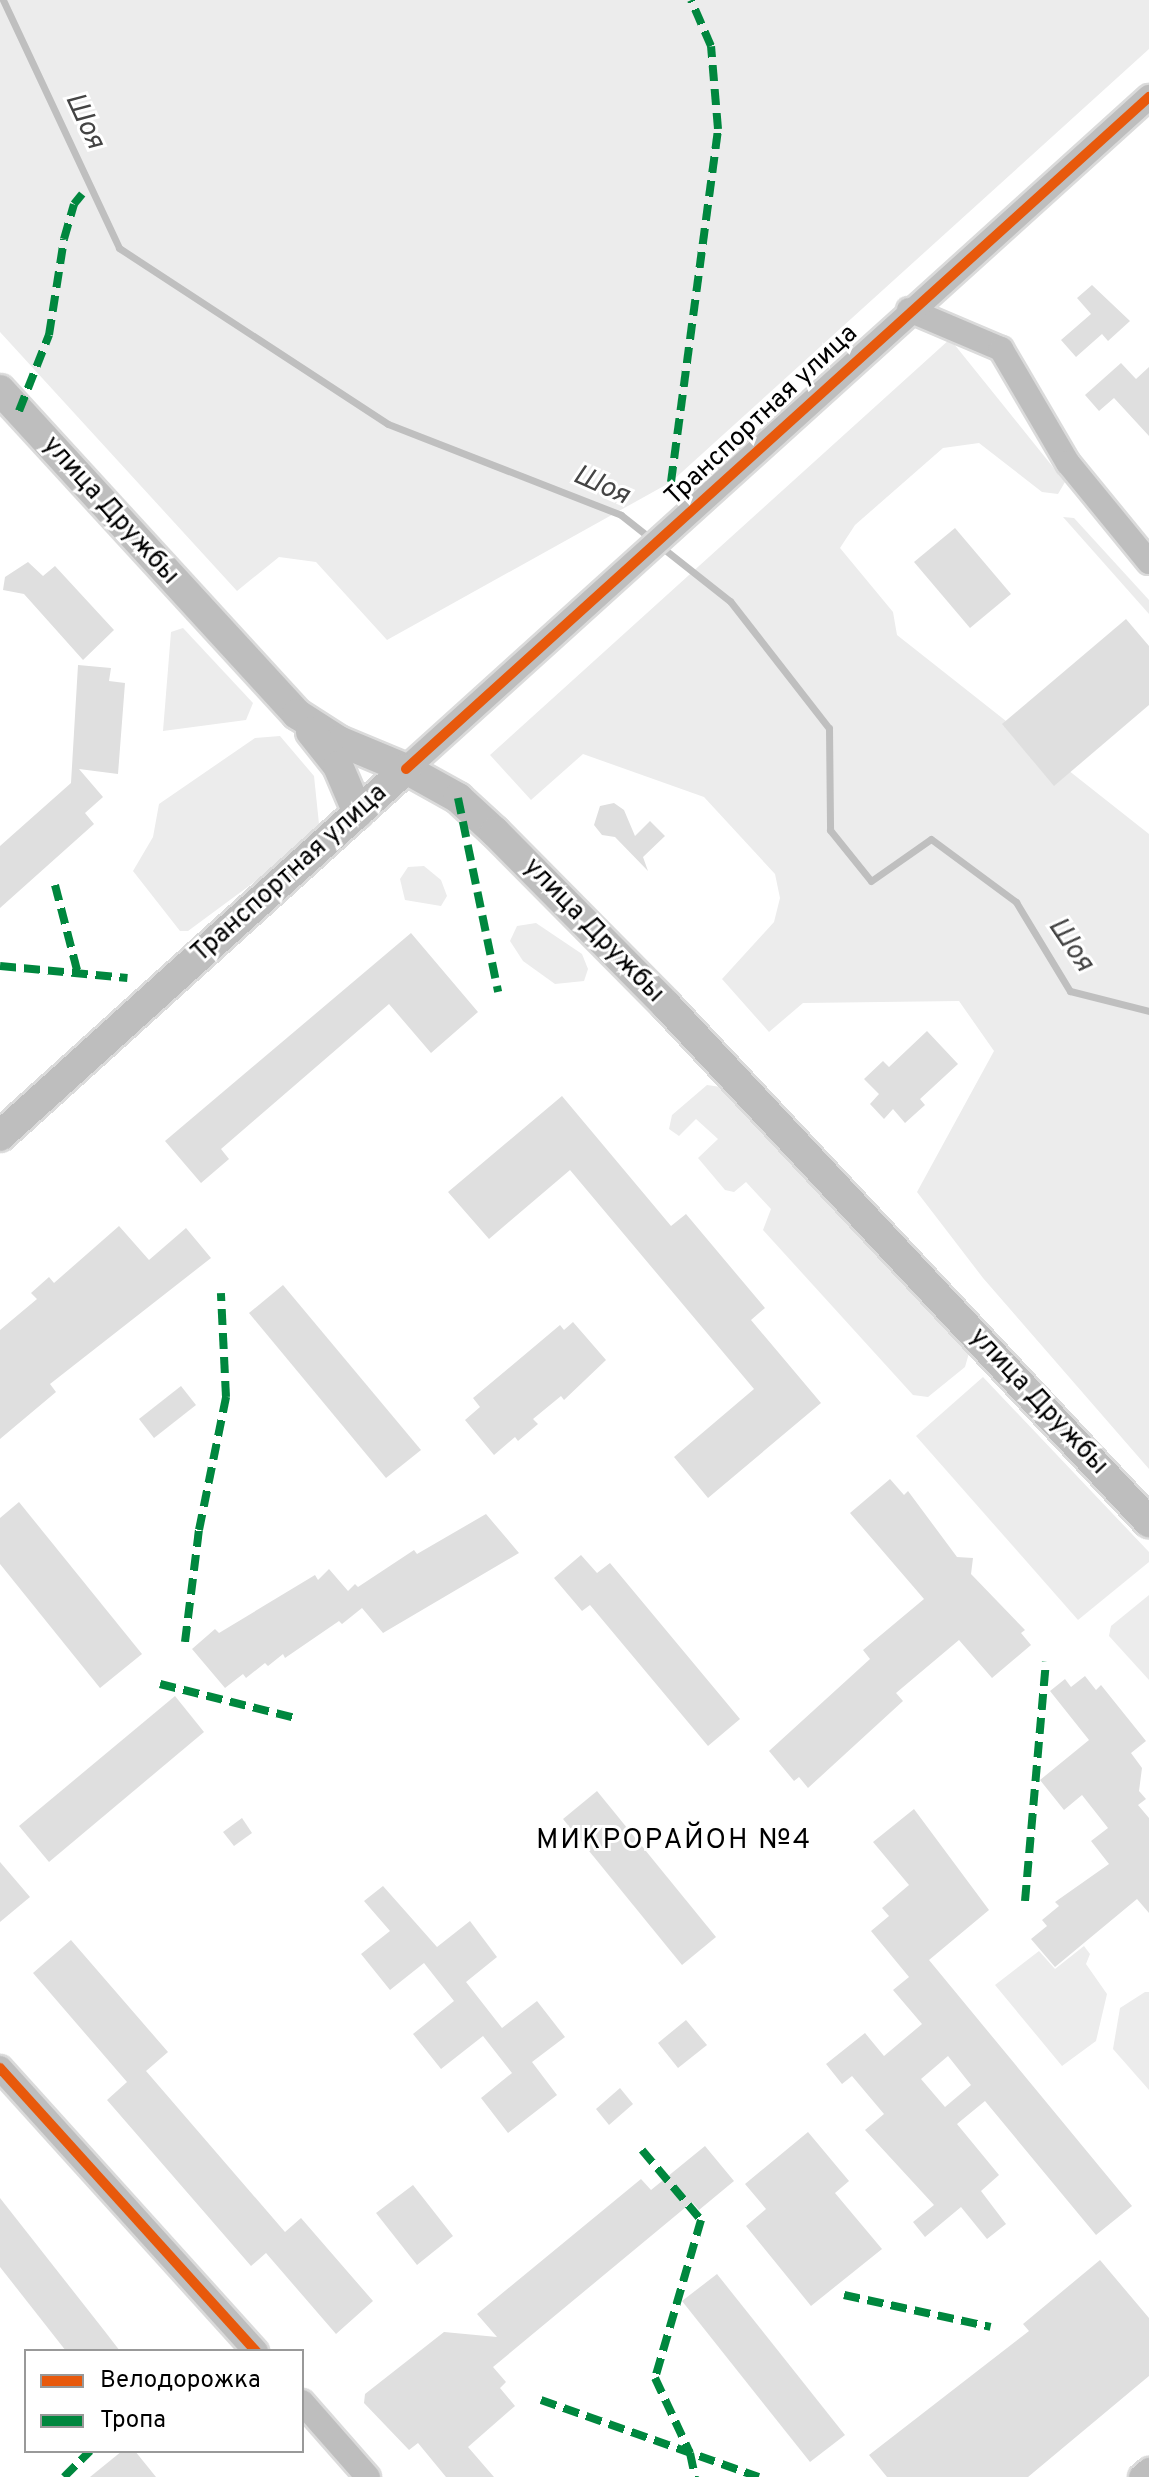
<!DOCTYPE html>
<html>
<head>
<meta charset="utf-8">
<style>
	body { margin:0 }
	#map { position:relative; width:1149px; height:2477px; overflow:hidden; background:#fff; font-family:Overpass,sans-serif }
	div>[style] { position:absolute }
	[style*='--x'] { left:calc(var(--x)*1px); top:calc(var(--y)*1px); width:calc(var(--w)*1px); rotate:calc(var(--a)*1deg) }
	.green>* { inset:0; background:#ececec }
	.stream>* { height:7px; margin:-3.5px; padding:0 3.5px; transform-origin:3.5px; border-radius:3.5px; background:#bfbfbf }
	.building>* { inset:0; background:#dfdfdf }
	.roads { filter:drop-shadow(2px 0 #dbdbdb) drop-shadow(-2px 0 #dbdbdb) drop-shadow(0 2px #dbdbdb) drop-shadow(0 -2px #dbdbdb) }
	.minor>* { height:24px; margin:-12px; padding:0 12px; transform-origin:12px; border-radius:12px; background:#bebebe }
	.major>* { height:30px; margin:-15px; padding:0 15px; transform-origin:15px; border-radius:15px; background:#bebebe }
	.quiet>* { height:8px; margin-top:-4px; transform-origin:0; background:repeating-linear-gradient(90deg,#00873e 0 16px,transparent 0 24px) }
	.cycleway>* { height:10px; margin:-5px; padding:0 5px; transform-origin:5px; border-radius:5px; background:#e8590c }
	span { translate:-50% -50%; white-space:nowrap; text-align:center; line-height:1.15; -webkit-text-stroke:6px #fff; paint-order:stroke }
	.street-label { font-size:26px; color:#000 }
	.water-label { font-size:28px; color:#444; font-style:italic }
	.neighbourhood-label { font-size:28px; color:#000; letter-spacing:2px }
	.legend { position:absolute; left:24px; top:2349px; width:280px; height:104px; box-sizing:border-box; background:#fff; border:2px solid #999; margin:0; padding:10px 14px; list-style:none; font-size:24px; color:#000 }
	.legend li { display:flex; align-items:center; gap:16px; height:40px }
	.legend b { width:40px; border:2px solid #999 }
</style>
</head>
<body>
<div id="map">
	<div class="green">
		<div style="clip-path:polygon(0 0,1149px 0,1149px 49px,671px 482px,387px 640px,316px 562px,279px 557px,237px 591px,0 332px)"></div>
		<div style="clip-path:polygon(950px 339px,1065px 482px,1058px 494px,1042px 492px,979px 443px,943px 448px,855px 525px,840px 548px,893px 612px,897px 635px,1149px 834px,1149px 1469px,983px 1278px,917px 1192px,994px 1051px,959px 1001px,803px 1003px,769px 1032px,722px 979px,774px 922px,780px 898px,775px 874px,704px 797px,583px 754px,531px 800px,490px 755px)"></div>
		<div style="clip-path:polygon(1063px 517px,1074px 518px,1149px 600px,1149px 614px)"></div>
		<div style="clip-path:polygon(183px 628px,253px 703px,246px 720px,163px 731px,171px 632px)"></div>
		<div style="clip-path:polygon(280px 736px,314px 776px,319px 824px,269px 871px,188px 931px,180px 931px,133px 871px,153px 837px,159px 804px,255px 738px)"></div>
		<div style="clip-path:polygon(424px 866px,441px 880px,447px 896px,441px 906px,405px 900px,400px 879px,408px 867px)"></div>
		<div style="clip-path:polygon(536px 923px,582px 954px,588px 969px,584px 981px,555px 984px,523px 961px,510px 941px,517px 926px)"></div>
		<div style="clip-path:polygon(707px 1085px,721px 1087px,969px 1353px,965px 1367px,928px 1397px,913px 1395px,763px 1230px,771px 1209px,746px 1182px,734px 1192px,725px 1190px,698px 1158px,718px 1139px,696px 1119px,679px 1136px,669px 1129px,672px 1115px)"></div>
		<div style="clip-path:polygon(983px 1377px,1149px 1552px,1149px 1562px,1078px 1620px,916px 1436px)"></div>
		<div style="clip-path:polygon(1149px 1595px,1149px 1680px,1109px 1636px,1111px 1626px)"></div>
		<div style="clip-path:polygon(1084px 1946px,1090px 1954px,1086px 1964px,1107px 1994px,1096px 2041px,1062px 2066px,995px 1985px,1039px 1951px,1055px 1969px)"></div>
		<div style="clip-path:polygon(1145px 1992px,1149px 1992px,1149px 2090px,1113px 2049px,1120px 2008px)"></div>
	</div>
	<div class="stream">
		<div style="--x:3;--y:0;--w:274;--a:64.9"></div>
		<div style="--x:119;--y:248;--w:321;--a:33.2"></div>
		<div style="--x:388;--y:424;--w:250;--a:21.3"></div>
		<div style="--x:621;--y:515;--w:139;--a:38.3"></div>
		<div style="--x:730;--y:601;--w:161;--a:52.1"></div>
		<div style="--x:829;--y:728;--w:102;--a:89.4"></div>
		<div style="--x:830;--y:830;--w:65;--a:51.2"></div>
		<div style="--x:871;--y:881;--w:73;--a:-35"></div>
		<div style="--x:931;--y:839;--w:106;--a:36.5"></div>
		<div style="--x:1016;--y:902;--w:104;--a:58.8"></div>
		<div style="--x:1070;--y:991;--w:81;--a:14.2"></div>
	</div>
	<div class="building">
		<div style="clip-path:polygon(1092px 285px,1130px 321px,1108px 341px,1102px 334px,1076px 357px,1061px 340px,1091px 314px,1077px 298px)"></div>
		<div style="clip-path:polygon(1121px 363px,1136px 379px,1149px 367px,1149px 436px,1114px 398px,1099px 411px,1085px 395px)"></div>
		<div style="clip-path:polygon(955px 528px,1011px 594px,970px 628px,914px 562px)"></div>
		<div style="clip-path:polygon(28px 562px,43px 576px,55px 566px,114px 630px,83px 660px,24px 594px,3px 590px,5px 577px)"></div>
		<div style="clip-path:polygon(1126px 619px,1149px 646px,1149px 705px,1054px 786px,1002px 724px)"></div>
		<div style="clip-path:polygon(78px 665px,111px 668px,109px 681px,125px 683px,118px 774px,79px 769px,103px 797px,85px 813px,94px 824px,0 908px,0 846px,71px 783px)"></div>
		<div style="clip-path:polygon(614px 803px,624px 810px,635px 836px,650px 821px,665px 836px,643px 857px,648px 871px,615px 837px,602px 835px,594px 825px,600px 806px)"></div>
		<div style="clip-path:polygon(411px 933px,478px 1012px,431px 1053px,389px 1004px,221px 1149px,229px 1159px,201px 1183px,165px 1141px)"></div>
		<div style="clip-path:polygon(927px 1031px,958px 1064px,920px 1099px,925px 1105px,905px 1123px,893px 1109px,884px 1119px,870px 1104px,879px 1094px,864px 1079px,883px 1061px,889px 1067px)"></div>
		<div style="clip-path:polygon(562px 1096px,671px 1226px,686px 1214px,765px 1308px,751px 1320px,821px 1403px,708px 1498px,674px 1457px,754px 1389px,570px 1170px,489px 1239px,448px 1192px)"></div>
		<div style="clip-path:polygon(119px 1226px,149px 1260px,186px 1228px,211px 1258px,50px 1384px,56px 1392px,0 1439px,0 1330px,37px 1299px,31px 1293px,49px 1277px,54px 1283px)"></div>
		<div style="clip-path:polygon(283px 1285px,421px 1450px,386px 1478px,249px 1313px)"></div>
		<div style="clip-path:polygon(573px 1322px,606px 1360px,564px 1400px,561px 1396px,533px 1419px,538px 1424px,518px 1441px,515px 1437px,494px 1455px,465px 1420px,480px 1407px,473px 1398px,560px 1325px,564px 1330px)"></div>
		<div style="clip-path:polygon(181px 1386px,196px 1405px,154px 1438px,139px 1419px)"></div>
		<div style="clip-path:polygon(890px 1479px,904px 1495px,908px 1491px,957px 1557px,973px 1558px,971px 1574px,1025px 1630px,1021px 1633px,1031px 1645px,992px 1678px,959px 1640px,896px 1693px,903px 1701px,808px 1788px,799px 1777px,794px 1781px,769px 1751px,870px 1659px,863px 1650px,924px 1599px,850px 1513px)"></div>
		<div style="clip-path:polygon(19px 1502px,142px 1654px,100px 1688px,0 1564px,0 1518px)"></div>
		<div style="clip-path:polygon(486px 1514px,519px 1553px,383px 1633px,362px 1608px,342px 1624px,339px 1621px,285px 1658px,283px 1654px,268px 1666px,265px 1663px,246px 1678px,243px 1674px,225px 1688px,192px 1649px,215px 1629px,219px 1633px,315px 1575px,318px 1580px,329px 1569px,348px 1591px,355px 1584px,358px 1587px,414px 1550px,417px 1554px)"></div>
		<div style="clip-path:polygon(581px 1555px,597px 1573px,610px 1563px,740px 1719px,708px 1746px,590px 1605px,582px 1611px,554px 1578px)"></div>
		<div style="clip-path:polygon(1085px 1676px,1096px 1690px,1101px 1685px,1146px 1741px,1131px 1753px,1142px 1768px,1139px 1791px,1146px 1799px,1138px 1805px,1149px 1818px,1149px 1913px,1137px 1899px,1055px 1967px,1031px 1939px,1047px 1926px,1042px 1920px,1059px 1906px,1055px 1902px,1109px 1864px,1091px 1841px,1108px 1828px,1082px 1795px,1064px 1810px,1040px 1780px,1089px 1740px,1050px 1691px,1065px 1679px,1071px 1687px)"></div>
		<div style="clip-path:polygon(175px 1696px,204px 1732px,49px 1862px,19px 1826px)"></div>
		<div style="clip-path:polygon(597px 1791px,716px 1937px,682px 1965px,563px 1819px)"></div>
		<div style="clip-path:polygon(evenodd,914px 1809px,989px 1910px,929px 1960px,1132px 2206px,1096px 2235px,985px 2101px,957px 2124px,999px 2175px,981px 2191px,1006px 2224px,987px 2239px,961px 2207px,925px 2237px,913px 2222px,934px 2205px,865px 2130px,884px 2114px,852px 2076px,842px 2084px,826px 2064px,865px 2033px,884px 2056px,922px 2024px,893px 1990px,909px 1977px,871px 1931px,889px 1916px,882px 1908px,909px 1885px,873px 1842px,914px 1809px,948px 2056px,971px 2085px,945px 2107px,921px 2079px,948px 2056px)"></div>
		<div style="clip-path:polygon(242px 1818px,252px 1833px,234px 1846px,223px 1832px)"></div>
		<div style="clip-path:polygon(0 1862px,30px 1897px,0 1922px)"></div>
		<div style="clip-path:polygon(383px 1886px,437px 1947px,470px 1921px,497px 1957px,466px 1982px,502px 2028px,537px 2001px,565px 2037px,532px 2062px,557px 2095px,508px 2133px,481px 2098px,512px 2073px,483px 2036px,441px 2069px,413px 2034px,454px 2001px,424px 1963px,390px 1990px,361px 1954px,390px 1931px,364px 1901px)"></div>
		<div style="clip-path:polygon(71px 1940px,168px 2052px,146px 2071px,285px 2232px,301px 2218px,373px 2301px,336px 2334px,266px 2253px,251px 2266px,107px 2100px,127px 2082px,33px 1973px)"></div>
		<div style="clip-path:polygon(686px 2020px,707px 2045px,678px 2068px,658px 2043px)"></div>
		<div style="clip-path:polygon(620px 2088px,633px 2104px,609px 2125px,596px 2109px)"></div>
		<div style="clip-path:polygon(808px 2132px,849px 2181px,835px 2193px,882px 2249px,811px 2306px,746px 2226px,766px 2209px,745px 2184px)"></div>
		<div style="clip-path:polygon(705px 2146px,734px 2181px,699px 2210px,692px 2202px,493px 2367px,506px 2382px,500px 2388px,515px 2406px,468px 2447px,494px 2477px,446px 2477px,418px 2443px,409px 2450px,364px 2403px,365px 2394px,444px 2332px,497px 2337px,477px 2314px,641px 2179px,651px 2190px)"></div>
		<div style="clip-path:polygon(413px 2185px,453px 2236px,417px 2265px,376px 2213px)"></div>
		<div style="clip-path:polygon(0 2198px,103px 2329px,120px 2351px,66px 2351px,0 2267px)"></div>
		<div style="clip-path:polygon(1100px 2260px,1149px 2318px,1149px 2376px,1028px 2477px,887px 2477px,869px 2455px,1029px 2331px,1023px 2324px)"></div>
		<div style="clip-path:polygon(717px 2274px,845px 2435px,810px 2462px,682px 2301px)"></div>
		<div style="clip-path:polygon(122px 2451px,135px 2451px,156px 2477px,90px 2477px)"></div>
	</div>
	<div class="roads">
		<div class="minor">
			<div style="--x:909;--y:310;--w:100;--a:23"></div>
			<div style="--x:1001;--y:349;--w:132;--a:59.6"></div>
			<div style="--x:1068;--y:463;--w:128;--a:50.7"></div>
			<div style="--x:406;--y:769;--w:1002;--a:-42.13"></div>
			<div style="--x:0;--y:2068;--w:382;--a:47.9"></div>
			<div style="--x:302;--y:2402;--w:100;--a:48.7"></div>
			<div style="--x:1141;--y:2477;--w:11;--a:-41"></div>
		</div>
		<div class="major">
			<div style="--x:0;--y:390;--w:440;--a:47.5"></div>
			<div style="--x:297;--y:714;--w:50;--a:32.7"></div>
			<div style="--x:339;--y:741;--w:73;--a:22.7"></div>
			<div style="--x:406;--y:769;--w:60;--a:29.1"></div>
			<div style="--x:458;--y:798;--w:50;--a:42.6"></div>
			<div style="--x:495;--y:832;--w:243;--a:45.3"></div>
			<div style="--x:666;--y:1005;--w:708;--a:46.95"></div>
			<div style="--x:311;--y:732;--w:43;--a:51.5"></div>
			<div style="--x:338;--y:766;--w:51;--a:66.9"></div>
			<div style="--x:0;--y:1136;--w:547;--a:-42.11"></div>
		</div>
	</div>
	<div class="quiet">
		<div style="--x:19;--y:411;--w:82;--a:-68.5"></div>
		<div style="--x:49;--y:335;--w:97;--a:-81.1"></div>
		<div style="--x:64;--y:239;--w:36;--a:-74"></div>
		<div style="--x:74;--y:204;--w:13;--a:-51"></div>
		<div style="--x:671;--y:482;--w:356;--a:-82.4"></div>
		<div style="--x:718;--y:129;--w:83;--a:-94.8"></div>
		<div style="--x:711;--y:46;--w:50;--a:-113.5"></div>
		<div style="--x:458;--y:798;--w:198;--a:78.3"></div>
		<div style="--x:55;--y:885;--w:92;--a:75.5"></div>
		<div style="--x:0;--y:966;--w:128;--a:5.4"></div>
		<div style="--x:185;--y:1642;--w:113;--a:-82.9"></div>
		<div style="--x:199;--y:1530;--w:136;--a:-78.5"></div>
		<div style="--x:226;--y:1397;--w:104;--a:-92.8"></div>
		<div style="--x:160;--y:1684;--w:139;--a:14.1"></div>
		<div style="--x:1025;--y:1901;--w:240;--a:-85"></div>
		<div style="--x:642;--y:2150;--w:92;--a:49.9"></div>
		<div style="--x:701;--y:2220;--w:165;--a:106.2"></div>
		<div style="--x:655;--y:2378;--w:83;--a:65"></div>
		<div style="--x:690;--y:2453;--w:25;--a:78"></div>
		<div style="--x:844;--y:2295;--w:150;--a:12.3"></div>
		<div style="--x:541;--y:2400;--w:231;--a:19.5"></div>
		<div style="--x:64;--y:2477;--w:37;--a:-45"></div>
	</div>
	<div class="cycleway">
		<div style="--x:406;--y:769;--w:1002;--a:-42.13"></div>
		<div style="--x:0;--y:2068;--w:382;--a:47.9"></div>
	</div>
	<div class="street-label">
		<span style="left:762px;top:416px;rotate:-43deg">Транспортная улица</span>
		<span style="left:110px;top:511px;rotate:48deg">улица Дружбы</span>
		<span style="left:290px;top:874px;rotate:-42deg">Транспортная улица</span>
		<span style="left:593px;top:931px;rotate:46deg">улица Дружбы</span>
		<span style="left:1038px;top:1402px;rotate:47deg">улица Дружбы</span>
	</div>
	<div class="water-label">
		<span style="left:84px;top:121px;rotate:65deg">Шоя</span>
		<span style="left:601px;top:486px;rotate:24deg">Шоя</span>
		<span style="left:1070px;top:945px;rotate:56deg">Шоя</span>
	</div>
	<div class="neighbourhood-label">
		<span style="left:674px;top:1841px">МИКРОРАЙОН №4</span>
	</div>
	<ul class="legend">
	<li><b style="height:10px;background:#e8590c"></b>Велодорожка</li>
	<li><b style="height:10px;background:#00873e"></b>Тропа</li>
	</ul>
</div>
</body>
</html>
